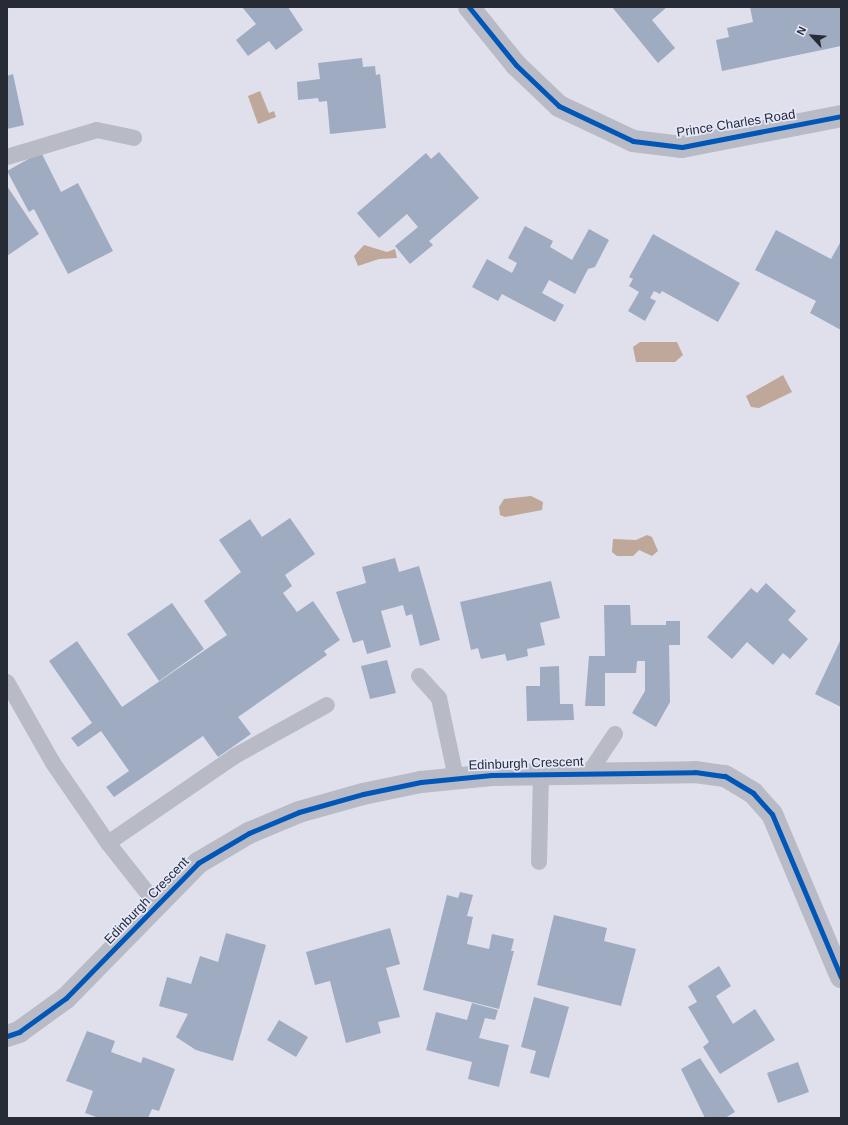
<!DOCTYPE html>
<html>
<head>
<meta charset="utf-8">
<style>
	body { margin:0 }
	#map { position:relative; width:848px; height:1125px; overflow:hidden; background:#dfe0ec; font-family:Arial,sans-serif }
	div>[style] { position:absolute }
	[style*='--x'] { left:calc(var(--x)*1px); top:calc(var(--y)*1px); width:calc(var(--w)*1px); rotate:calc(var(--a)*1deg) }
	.water>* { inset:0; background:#bfa799 }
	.building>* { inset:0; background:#9fabc1 }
	.service>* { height:16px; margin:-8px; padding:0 8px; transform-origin:8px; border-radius:8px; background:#b8bac5 }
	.minor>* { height:22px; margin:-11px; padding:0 11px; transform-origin:11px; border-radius:11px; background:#b8bac5 }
	.cycleway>* { height:5px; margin:-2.5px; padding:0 2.5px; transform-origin:2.5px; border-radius:2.5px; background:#0057b8 }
	span { translate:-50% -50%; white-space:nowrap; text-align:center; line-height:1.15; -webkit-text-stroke:3.5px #e5e7fa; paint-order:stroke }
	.street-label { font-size:13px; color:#262b36 }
	.frame { position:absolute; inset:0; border:8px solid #262b36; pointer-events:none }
	.north { position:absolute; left:792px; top:16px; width:40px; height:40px; -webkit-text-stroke:3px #e5e7fa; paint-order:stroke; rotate:296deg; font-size:11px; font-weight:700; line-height:16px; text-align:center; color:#262b36 }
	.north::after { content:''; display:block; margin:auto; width:14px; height:18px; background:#262b36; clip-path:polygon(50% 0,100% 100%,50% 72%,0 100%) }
</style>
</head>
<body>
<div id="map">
	<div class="water">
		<div style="clip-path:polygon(260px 91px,269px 113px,274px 111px,276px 117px,258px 124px,248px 96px)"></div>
		<div style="clip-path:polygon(364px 245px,387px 252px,395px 249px,397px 258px,379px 259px,358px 266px,354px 256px)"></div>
		<div style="clip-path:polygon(640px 342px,677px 342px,683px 355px,675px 362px,636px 362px,633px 347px)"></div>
		<div style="clip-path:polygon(783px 375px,792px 392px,759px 408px,751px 407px,746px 396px)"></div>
		<div style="clip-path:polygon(531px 496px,543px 502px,542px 510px,505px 517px,500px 515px,499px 507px,504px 499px)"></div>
		<div style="clip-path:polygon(647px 535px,652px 537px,658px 551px,652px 556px,639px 550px,633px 556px,617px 556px,612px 552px,613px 539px,636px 540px)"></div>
	</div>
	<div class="building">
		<div style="clip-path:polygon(242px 7px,288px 7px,303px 30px,276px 50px,269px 41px,248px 56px,236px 40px,256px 24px)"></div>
		<div style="clip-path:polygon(612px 7px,667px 7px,652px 20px,675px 48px,658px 63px)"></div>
		<div style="clip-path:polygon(750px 7px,841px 7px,841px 46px,722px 71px,716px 40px,729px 37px,727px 28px,753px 22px)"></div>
		<div style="clip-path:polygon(362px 58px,363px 67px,375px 66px,376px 75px,380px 74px,386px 128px,330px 134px,327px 101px,319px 102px,318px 98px,298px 100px,297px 82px,320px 79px,318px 63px)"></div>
		<div style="clip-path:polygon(13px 74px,24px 125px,7px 129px,7px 76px)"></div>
		<div style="clip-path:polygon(41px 152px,61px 192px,78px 183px,113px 251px,68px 274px,34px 209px,29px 212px,7px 171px)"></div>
		<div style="clip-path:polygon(439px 152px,479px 198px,429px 241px,433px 245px,410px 264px,395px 246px,418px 227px,407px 214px,379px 238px,357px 213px,426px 153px,431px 159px)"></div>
		<div style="clip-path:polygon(7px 186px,39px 234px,7px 256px)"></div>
		<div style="clip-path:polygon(525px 226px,553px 241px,550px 247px,572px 260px,589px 229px,609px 240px,595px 267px,588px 269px,575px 294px,549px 280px,542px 293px,564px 305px,555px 322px,502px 294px,498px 301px,472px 287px,487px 259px,512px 273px,517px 263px,508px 258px)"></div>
		<div style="clip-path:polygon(776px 230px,831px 259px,841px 241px,841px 330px,810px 313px,816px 301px,755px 270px)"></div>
		<div style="clip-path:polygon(653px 234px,740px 283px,718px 322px,662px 291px,660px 294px,654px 291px,650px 298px,656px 301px,645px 321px,628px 311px,639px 292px,629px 286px,633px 279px,629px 277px)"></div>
		<div style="clip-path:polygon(290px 518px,315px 554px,285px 575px,292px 586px,283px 593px,297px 612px,313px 601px,340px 640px,324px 651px,327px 655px,238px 717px,251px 734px,218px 757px,203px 736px,114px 797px,106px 787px,129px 771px,101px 731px,78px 747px,71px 738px,92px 723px,49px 661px,77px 641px,122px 707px,227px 635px,204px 601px,241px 572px,219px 540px,250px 519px,262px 537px)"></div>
		<div style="clip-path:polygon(395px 558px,399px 572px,419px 566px,440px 640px,420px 646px,412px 614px,406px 616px,403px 605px,381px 611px,391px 647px,367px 654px,363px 640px,353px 643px,336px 592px,366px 583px,362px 567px)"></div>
		<div style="clip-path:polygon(551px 581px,560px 618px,540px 623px,545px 645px,527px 649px,528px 656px,507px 661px,505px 654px,481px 659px,478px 648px,471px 650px,460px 602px)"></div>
		<div style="clip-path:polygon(766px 583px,796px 611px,788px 620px,808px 639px,790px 659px,783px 653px,773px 665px,747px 642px,732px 659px,707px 637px,751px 588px,757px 593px)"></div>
		<div style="clip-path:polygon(172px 603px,204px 649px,159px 681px,127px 634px)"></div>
		<div style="clip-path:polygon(604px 605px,630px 605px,631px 625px,666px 625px,666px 621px,680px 621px,680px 645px,669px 645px,670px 702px,656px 727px,632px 713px,645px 691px,645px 661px,637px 661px,636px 673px,605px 673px,605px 706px,585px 706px,589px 656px,605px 656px)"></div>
		<div style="clip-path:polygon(841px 639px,841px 707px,815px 694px)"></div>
		<div style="clip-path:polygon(387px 660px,396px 693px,370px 699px,361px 666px)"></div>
		<div style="clip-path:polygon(559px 666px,560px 704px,573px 704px,574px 720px,527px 721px,526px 686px,540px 686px,540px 667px)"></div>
		<div style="clip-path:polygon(460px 892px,473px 895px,467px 916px,473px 917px,467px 944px,489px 949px,492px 934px,514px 939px,511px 951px,514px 951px,499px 1009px,423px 990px,447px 895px,458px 898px)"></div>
		<div style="clip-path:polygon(554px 915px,607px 928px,604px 941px,636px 949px,621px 1006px,537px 985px)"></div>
		<div style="clip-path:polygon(390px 928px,400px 964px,386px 968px,400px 1017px,378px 1022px,381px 1033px,346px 1043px,330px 981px,315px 985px,306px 952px)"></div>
		<div style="clip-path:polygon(226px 933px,266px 945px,233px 1061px,196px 1050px,176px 1037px,188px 1014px,159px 1006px,167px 977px,191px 984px,200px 956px,218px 962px)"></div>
		<div style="clip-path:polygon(719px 966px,731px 986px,716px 996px,733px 1024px,755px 1009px,775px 1040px,720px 1074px,703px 1047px,709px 1042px,688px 1007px,697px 1002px,688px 986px)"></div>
		<div style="clip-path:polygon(534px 997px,569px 1007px,549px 1078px,530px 1073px,536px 1051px,521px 1047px)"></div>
		<div style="clip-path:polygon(472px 1003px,498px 1010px,495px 1020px,485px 1018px,479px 1038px,509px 1045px,499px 1087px,468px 1079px,472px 1062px,426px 1050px,436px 1012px,467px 1020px)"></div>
		<div style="clip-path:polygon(279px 1020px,308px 1037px,296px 1057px,267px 1040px)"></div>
		<div style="clip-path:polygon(87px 1031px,115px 1041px,111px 1052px,141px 1063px,143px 1057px,175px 1069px,159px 1111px,152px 1109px,148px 1118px,99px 1118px,85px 1113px,93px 1091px,66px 1081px)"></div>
		<div style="clip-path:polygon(700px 1058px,735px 1112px,725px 1118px,705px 1118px,681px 1069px)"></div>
		<div style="clip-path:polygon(798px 1062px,809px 1092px,778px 1103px,767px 1073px)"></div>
	</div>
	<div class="service">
		<div style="--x:7;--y:157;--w:94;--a:-16.7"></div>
		<div style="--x:97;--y:130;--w:38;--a:12"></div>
		<div style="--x:419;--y:676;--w:30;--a:48"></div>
		<div style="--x:439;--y:698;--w:82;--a:78"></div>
		<div style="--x:7;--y:682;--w:93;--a:60.4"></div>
		<div style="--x:53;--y:763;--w:97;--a:55.5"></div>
		<div style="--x:108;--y:843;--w:78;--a:51.8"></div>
		<div style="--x:589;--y:773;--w:47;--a:-56.3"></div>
		<div style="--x:108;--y:843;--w:154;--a:-34.4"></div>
		<div style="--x:235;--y:756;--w:105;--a:-29"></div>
		<div style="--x:539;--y:862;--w:88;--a:-88.7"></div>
	</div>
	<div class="minor">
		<div style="--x:469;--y:7;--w:75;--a:51"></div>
		<div style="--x:516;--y:65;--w:59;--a:43.6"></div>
		<div style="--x:559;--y:106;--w:82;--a:25.3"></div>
		<div style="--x:633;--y:141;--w:49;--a:7"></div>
		<div style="--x:682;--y:147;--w:162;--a:-11"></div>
		<div style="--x:7;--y:1036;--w:13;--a:-18"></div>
		<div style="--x:19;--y:1032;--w:58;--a:-35.9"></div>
		<div style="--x:66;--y:998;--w:189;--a:-45.6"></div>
		<div style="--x:198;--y:863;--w:59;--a:-30.5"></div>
		<div style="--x:249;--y:833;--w:54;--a:-22.8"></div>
		<div style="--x:299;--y:812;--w:66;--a:-15.7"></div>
		<div style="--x:363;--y:794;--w:59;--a:-11.7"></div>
		<div style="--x:421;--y:782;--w:71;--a:-5.6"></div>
		<div style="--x:492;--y:775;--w:203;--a:-0.8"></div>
		<div style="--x:695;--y:772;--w:30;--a:8"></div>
		<div style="--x:725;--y:776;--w:33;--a:31"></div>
		<div style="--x:753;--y:793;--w:28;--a:48"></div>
		<div style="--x:772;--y:814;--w:177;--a:67.1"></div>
	</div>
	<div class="cycleway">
		<div style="--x:469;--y:7;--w:75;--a:51"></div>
		<div style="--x:516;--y:65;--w:59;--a:43.6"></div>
		<div style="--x:559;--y:106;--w:82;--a:25.3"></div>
		<div style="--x:633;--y:141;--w:49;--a:7"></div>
		<div style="--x:682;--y:147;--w:162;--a:-11"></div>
		<div style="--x:7;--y:1036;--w:13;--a:-18"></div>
		<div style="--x:19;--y:1032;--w:58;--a:-35.9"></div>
		<div style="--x:66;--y:998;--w:189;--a:-45.6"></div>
		<div style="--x:198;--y:863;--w:59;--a:-30.5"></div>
		<div style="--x:249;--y:833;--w:54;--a:-22.8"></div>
		<div style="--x:299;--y:812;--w:66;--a:-15.7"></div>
		<div style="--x:363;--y:794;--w:59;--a:-11.7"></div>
		<div style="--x:421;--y:782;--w:71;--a:-5.6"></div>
		<div style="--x:492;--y:775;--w:203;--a:-0.8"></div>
		<div style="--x:695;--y:772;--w:30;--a:8"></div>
		<div style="--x:725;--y:776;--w:33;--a:31"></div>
		<div style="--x:753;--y:793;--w:28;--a:48"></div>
		<div style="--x:772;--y:814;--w:177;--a:67.1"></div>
	</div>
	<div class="street-label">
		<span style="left:736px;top:124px;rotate:-9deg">Prince Charles Road</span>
		<span style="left:526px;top:764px;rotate:-2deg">Edinburgh Crescent</span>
		<span style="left:147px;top:901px;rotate:-46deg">Edinburgh Crescent</span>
	</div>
	<div class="frame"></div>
	<div class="north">N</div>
</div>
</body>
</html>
